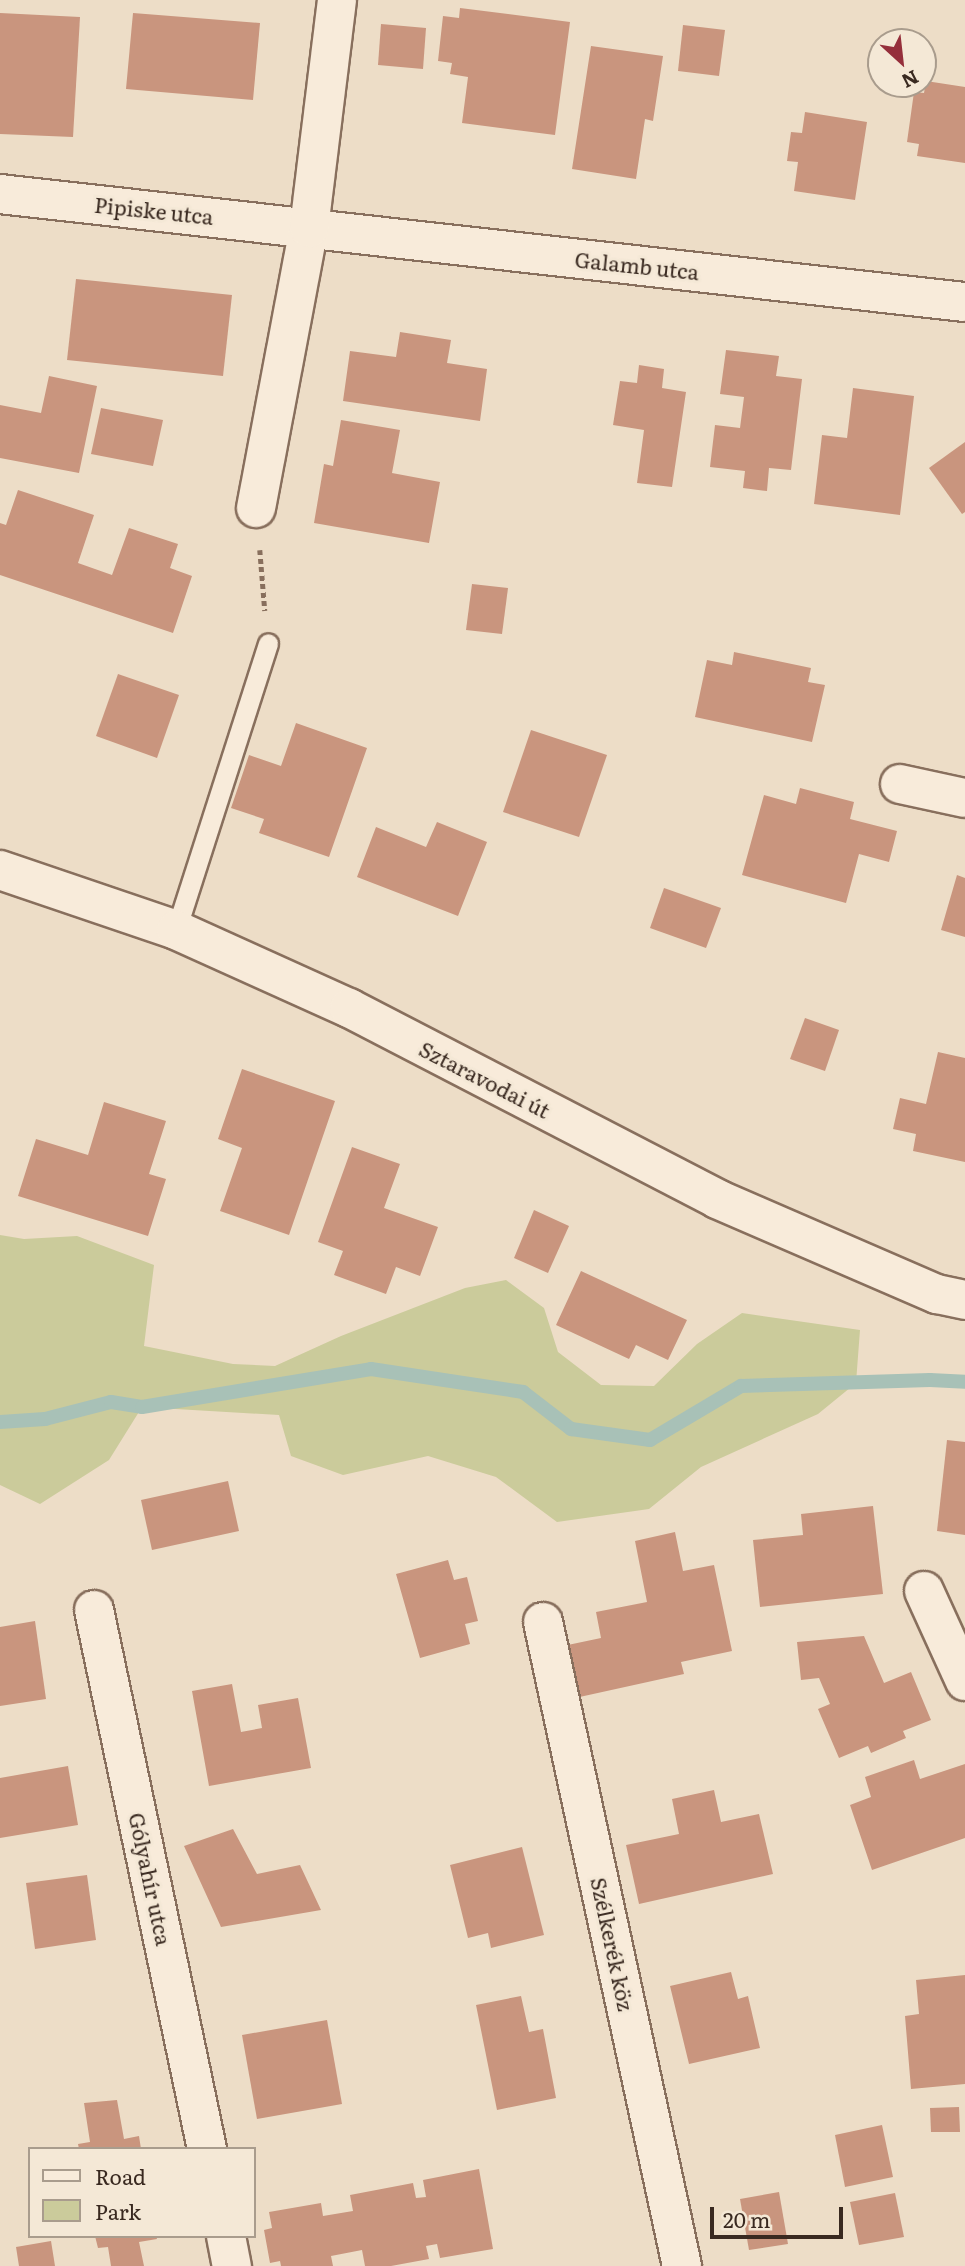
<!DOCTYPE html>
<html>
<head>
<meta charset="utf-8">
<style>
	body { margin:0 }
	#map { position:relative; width:965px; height:2266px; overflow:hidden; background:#edddc7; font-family:Literata,serif }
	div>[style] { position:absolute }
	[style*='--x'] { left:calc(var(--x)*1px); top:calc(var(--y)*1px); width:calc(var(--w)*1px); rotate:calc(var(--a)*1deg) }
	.green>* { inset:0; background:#cbcb9b }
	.stream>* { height:14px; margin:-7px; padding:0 7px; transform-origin:7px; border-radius:7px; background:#a8c1b7 }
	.building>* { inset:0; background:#c9957e }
	.path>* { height:4.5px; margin-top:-2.25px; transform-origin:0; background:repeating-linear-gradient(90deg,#886f5d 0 5px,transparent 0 8.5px) }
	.roads { filter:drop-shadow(2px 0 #886f5d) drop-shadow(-2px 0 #886f5d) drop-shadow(0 2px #886f5d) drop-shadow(0 -2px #886f5d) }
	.service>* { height:19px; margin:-9.5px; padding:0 9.5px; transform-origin:9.5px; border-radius:9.5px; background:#f8ebda }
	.minor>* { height:38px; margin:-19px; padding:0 19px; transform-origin:19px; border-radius:19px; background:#f8ebda }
	.tertiary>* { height:38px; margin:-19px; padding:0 19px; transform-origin:19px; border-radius:19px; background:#f8ebda }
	span { translate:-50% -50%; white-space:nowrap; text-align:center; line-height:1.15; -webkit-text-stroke:6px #f4e8d6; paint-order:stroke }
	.street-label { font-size:21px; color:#392920 }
	.legend { position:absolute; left:28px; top:2147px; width:228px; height:91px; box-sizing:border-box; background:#f4e8d6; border:2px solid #a99c8d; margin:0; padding:9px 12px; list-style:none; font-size:21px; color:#392920 }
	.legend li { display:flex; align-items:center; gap:14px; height:35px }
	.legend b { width:35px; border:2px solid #a99c8d }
	.north { position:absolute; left:867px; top:28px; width:70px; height:70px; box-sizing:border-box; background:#f4e8d6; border:2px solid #a99c8d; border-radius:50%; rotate:153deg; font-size:19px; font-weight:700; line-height:28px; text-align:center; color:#392920 }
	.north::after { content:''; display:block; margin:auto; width:24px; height:32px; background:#952f3b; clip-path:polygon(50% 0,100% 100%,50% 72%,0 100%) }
	.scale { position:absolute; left:710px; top:2207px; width:133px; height:32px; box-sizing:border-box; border:4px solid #392920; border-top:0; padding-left:9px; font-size:21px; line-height:24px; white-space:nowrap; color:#392920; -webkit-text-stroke:5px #f4e8d6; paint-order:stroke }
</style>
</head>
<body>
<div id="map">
	<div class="green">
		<div style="clip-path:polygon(0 1235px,24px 1239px,77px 1236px,154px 1265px,144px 1346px,233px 1364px,275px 1366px,341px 1336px,465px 1288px,506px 1280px,544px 1308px,558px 1352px,601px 1385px,654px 1386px,697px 1344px,742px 1313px,860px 1330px,856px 1383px,818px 1414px,701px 1467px,649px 1509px,557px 1522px,496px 1477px,428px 1456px,343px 1475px,291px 1456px,279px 1415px,142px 1407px,109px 1460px,40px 1504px,0 1485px)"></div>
	</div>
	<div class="stream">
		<div style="--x:0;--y:1422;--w:45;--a:-3.8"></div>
		<div style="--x:45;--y:1419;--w:68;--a:-14.4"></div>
		<div style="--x:111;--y:1402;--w:31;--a:9"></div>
		<div style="--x:142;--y:1407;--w:232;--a:-9.4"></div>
		<div style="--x:371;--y:1369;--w:154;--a:8.6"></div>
		<div style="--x:523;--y:1392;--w:61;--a:37.6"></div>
		<div style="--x:571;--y:1429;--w:80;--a:7.9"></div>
		<div style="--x:650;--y:1440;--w:106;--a:-30.7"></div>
		<div style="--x:741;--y:1386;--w:189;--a:-1.8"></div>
		<div style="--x:930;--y:1380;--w:35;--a:3"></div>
	</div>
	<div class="building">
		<div style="clip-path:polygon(460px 8px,570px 22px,555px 135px,462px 123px,468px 77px,450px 74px,452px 63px,438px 61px,443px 16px,459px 18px)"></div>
		<div style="clip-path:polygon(0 13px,80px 17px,73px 137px,0 134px)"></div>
		<div style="clip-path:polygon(133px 13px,260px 23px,253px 100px,126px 89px)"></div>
		<div style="clip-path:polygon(381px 24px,426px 28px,423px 69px,378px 65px)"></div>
		<div style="clip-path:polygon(683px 25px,725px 30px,719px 76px,678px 71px)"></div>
		<div style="clip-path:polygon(591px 46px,663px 56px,653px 121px,645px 119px,636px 179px,572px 169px)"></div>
		<div style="clip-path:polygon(926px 81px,965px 87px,965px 163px,917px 156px,919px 144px,907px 142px,914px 92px,924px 93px)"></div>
		<div style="clip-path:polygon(805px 112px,867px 122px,855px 200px,794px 191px,798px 162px,787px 161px,791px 132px,802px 133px)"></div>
		<div style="clip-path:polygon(76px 279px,232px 295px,223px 376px,67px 360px)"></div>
		<div style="clip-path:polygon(400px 332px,451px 340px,447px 363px,487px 369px,480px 421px,343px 401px,350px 351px,396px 357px)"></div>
		<div style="clip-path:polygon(726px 350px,779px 356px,776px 376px,802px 379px,791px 470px,769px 468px,767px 491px,743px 488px,745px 471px,710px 467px,715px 425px,740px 428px,744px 397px,720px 394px)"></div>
		<div style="clip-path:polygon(639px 365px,664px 369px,662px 388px,686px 392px,672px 487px,637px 483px,644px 430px,613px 425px,620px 381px,637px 383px)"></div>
		<div style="clip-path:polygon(49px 376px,97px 386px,79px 473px,0 458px,0 405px,41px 413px)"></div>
		<div style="clip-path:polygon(853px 388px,914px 396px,900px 515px,814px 504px,822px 435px,847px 438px)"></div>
		<div style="clip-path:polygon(101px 408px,163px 420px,153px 466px,91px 454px)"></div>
		<div style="clip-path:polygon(341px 420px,400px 430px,392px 473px,440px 482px,429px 543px,314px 523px,324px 464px,333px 466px)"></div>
		<div style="clip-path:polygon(965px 442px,965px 512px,962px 514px,929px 468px)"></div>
		<div style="clip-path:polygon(18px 490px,94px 515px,78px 563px,112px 575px,129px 528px,178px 544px,170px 568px,192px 576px,173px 633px,0 575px,0 523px,6px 525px)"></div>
		<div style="clip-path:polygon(472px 584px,508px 588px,502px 634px,466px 630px)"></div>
		<div style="clip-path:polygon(734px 652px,811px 668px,808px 682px,825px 685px,812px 742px,695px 717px,707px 660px,732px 665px)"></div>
		<div style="clip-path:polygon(118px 674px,179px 695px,157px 758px,96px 736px)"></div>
		<div style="clip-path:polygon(296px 723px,367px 748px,329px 857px,259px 833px,264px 819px,231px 808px,249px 755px,281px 766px)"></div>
		<div style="clip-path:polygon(531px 730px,607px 755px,579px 837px,503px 812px)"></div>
		<div style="clip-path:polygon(800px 788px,854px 802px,850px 819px,897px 831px,889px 862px,859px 854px,846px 903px,742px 875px,764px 795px,796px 804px)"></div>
		<div style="clip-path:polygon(437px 822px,487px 842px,458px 916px,357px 877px,376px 827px,426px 847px)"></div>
		<div style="clip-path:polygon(957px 875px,965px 878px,965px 937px,941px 930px)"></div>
		<div style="clip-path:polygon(664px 888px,721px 908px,706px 948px,650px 928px)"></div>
		<div style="clip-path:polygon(805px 1018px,839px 1030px,825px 1071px,790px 1059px)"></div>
		<div style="clip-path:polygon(938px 1052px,965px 1058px,965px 1162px,913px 1151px,916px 1134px,893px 1129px,900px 1098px,926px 1104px)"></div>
		<div style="clip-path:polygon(242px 1069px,335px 1101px,289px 1235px,220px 1211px,242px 1148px,218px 1139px)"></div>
		<div style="clip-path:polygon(104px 1102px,166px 1121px,149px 1174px,166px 1179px,148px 1236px,18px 1196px,36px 1139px,88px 1155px)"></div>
		<div style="clip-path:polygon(352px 1147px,400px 1164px,384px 1208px,438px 1227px,420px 1276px,396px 1267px,386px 1294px,334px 1275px,343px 1251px,318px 1242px)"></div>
		<div style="clip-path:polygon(534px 1210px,569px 1226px,548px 1273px,514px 1258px)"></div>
		<div style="clip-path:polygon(581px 1271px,687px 1320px,668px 1360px,636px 1345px,629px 1359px,556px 1325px)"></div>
		<div style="clip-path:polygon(947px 1440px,965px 1442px,965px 1535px,937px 1531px)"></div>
		<div style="clip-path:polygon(228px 1481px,239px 1531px,152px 1550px,141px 1500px)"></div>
		<div style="clip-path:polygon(873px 1506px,883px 1594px,760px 1607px,753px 1540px,803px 1535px,801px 1514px)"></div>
		<div style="clip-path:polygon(675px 1532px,683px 1571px,714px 1565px,732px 1651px,681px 1662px,684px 1674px,575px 1698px,563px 1646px,601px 1638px,596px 1612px,647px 1602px,635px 1541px)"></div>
		<div style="clip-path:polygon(448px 1560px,454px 1580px,467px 1577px,478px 1621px,465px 1624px,470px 1644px,420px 1658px,396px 1574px)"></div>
		<div style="clip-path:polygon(35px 1621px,46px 1699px,0 1706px,0 1627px)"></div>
		<div style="clip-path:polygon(864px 1636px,884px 1683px,911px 1672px,931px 1720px,903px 1731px,906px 1738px,871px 1753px,868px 1746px,839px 1758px,818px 1709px,830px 1704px,819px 1678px,801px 1680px,797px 1642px)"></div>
		<div style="clip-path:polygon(232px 1684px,241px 1732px,262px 1728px,258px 1705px,298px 1698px,311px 1768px,209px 1786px,192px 1691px)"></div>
		<div style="clip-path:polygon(914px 1760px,920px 1779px,965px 1764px,965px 1838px,872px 1870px,850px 1805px,871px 1797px,865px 1777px)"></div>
		<div style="clip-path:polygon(68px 1766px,78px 1825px,0 1838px,0 1778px)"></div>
		<div style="clip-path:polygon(714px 1790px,721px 1822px,759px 1814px,773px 1874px,639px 1904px,626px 1845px,679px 1834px,672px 1799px)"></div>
		<div style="clip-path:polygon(233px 1829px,257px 1874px,300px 1865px,321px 1910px,221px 1927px,184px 1846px)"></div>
		<div style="clip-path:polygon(522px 1847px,544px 1935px,491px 1948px,488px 1933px,468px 1938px,450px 1865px)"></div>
		<div style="clip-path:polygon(87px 1875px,96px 1940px,35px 1949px,26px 1883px)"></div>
		<div style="clip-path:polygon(731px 1972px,738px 1999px,748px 1996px,760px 2048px,689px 2064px,670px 1986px)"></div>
		<div style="clip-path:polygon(965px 1975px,965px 2084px,911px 2089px,905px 2016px,919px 2014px,916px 1980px)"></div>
		<div style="clip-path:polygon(521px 1996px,529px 2032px,543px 2029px,556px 2098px,497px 2110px,476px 2005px)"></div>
		<div style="clip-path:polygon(327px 2020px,342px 2104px,257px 2119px,242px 2035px)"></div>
		<div style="clip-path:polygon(117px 2100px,124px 2139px,139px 2136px,141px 2149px,79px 2149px,78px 2144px,90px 2142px,84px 2103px)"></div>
		<div style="clip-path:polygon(959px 2107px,960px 2132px,931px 2132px,930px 2108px)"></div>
		<div style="clip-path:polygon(882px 2125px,893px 2177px,845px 2187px,835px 2135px)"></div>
		<div style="clip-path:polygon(479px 2169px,493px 2249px,440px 2258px,437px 2244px,426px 2246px,429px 2259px,391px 2266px,365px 2266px,362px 2250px,331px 2256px,333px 2266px,281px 2266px,280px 2261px,270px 2263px,264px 2230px,272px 2228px,269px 2212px,321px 2203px,323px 2216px,353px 2211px,350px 2195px,413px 2183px,416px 2198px,426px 2197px,423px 2180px)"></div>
		<div style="clip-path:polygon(779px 2192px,788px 2244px,749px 2250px,740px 2199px)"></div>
		<div style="clip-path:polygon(895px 2193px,904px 2237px,859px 2245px,850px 2202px)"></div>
		<div style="clip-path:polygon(95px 2236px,156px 2236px,157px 2239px,139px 2242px,144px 2266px,111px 2266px,108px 2247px,98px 2248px)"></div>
		<div style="clip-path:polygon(51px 2241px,55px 2266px,19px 2266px,16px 2247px)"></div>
	</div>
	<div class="path">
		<div style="--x:260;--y:550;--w:61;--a:85.3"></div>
	</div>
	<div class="roads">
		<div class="service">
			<div style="--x:176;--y:930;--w:301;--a:-72.2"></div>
		</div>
		<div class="minor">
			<div style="--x:0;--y:194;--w:971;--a:6.39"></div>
			<div style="--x:256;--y:508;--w:285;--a:-79.3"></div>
			<div style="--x:309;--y:228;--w:230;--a:-83"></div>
			<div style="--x:900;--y:784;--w:66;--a:12.2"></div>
			<div style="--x:924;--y:1591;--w:99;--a:65.5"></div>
			<div style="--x:94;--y:1610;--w:551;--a:78.16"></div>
			<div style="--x:543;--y:1622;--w:659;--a:77.82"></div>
			<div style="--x:226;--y:2236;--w:31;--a:79"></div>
		</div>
		<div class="tertiary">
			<div style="--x:0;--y:870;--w:186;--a:18.8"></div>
			<div style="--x:176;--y:930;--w:190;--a:24.3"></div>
			<div style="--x:349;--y:1008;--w:415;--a:27.4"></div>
			<div style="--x:717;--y:1199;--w:240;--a:23.4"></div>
			<div style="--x:937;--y:1294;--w:29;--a:12"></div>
		</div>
	</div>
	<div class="street-label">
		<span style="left:154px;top:210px;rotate:6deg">Pipiske utca</span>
		<span style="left:637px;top:265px;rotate:6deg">Galamb utca</span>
		<span style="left:485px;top:1079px;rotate:27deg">Sztaravodai út</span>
		<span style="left:151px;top:1879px;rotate:78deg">Gólyahír utca</span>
		<span style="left:613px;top:1944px;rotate:78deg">Szélkerék köz</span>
	</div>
	<ul class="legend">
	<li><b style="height:9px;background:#f8ebda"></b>Road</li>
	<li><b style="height:19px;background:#cbcb9b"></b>Park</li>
	</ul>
	<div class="north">N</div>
	<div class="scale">20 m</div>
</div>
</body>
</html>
